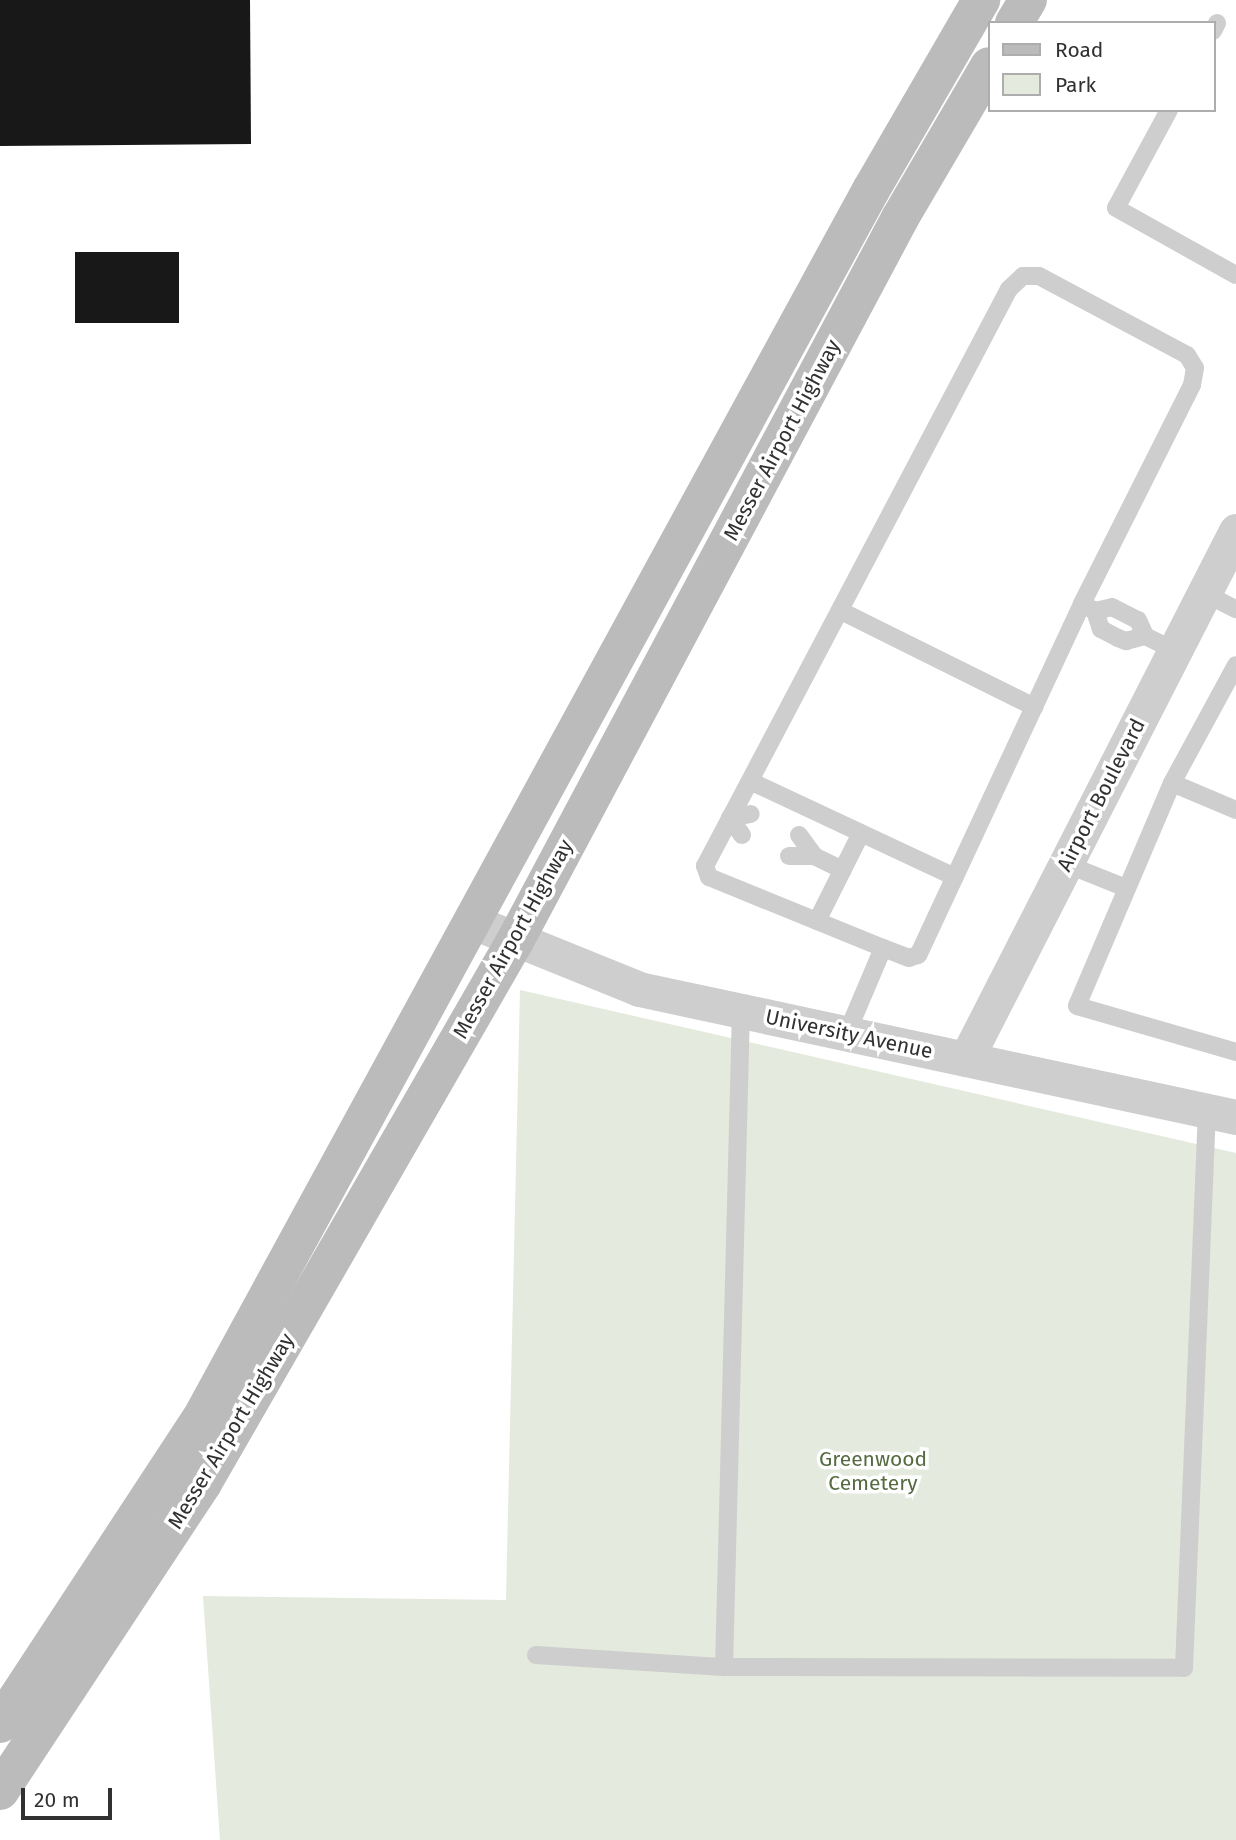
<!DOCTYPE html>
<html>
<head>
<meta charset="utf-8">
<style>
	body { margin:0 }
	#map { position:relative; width:1236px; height:1840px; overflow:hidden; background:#fff; font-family:"Fira Sans",sans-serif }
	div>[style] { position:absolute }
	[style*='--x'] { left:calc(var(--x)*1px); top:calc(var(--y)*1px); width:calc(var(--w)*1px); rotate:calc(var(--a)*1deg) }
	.green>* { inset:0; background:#e4eadd }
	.building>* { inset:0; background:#181818 }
	.lane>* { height:18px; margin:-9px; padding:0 9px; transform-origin:9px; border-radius:9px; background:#cecece }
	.street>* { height:35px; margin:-17.5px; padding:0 17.5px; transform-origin:17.5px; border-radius:17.5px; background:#cecece }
	.secondary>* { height:38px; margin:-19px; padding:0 19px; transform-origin:19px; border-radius:19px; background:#bbb }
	span { translate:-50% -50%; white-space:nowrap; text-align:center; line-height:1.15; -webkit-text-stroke:7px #fff; paint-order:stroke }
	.street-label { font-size:21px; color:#313131 }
	.park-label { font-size:21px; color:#556b40 }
	.legend { position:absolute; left:988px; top:21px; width:228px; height:91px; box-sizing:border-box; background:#fff; border:2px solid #adadad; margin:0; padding:9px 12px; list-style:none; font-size:21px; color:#313131 }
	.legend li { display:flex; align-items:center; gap:14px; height:35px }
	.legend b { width:35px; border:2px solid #adadad }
	.scale { position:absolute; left:21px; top:1788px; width:91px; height:32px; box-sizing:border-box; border:4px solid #313131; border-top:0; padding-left:9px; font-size:21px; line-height:24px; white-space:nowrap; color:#313131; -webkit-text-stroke:5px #fff; paint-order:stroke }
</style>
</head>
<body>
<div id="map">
	<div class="green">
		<div style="clip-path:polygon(520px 990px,1236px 1153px,1236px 1840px,220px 1840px,203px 1596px,506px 1600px)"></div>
	</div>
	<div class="building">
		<div style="clip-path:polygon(0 0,250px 0,251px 144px,0 146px)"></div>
		<div style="clip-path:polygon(75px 252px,179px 252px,179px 323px,75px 323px)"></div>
	</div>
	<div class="lane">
		<div style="--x:1213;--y:31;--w:9;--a:-63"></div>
		<div style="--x:1169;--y:110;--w:111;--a:118.4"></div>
		<div style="--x:1116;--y:208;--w:137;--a:29.2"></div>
		<div style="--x:1204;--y:593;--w:36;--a:27"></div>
		<div style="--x:1086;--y:606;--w:10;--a:29"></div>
		<div style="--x:1095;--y:611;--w:17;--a:-13"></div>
		<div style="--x:1112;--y:607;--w:29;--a:27"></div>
		<div style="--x:1138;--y:620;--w:17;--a:66"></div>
		<div style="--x:841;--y:611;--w:216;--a:26.4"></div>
		<div style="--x:1095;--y:611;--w:19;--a:72"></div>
		<div style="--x:1101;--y:629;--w:19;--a:28"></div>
		<div style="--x:1118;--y:638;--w:9;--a:21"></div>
		<div style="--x:1126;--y:641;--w:20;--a:-15"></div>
		<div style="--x:1145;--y:636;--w:32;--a:26"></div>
		<div style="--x:750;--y:781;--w:226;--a:25.1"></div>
		<div style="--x:1172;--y:783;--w:134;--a:-61.5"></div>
		<div style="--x:1236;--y:810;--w:69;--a:-157.1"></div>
		<div style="--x:1172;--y:783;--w:242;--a:113.1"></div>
		<div style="--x:1077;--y:1006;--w:166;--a:16.1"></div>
		<div style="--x:742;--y:835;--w:21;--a:-125"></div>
		<div style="--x:730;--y:818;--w:21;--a:-11"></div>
		<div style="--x:799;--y:835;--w:26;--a:54"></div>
		<div style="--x:789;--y:856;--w:25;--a:0"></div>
		<div style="--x:814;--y:856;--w:32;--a:26"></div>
		<div style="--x:1066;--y:864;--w:65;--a:21.8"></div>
		<div style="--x:817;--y:921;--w:98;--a:-63.4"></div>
		<div style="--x:741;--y:1010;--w:657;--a:91.48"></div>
		<div style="--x:724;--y:1667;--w:460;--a:0.1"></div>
		<div style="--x:1184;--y:1668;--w:557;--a:-87.64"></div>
		<div style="--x:847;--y:1033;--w:92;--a:-67"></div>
		<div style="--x:883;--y:948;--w:188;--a:-157.8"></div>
		<div style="--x:709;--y:877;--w:12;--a:-110"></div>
		<div style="--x:705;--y:866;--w:652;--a:-62.22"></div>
		<div style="--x:1009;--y:289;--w:19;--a:-43"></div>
		<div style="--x:1023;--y:276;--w:16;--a:0"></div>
		<div style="--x:1039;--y:276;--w:168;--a:28.1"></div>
		<div style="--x:1187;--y:355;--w:15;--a:58"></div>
		<div style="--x:1195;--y:368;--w:17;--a:100"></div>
		<div style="--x:1192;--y:385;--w:245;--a:116.7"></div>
		<div style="--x:1082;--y:604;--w:387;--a:115"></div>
		<div style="--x:918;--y:955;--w:9;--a:162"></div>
		<div style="--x:909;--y:958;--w:28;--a:-159"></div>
		<div style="--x:536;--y:1655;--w:188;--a:3.7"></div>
	</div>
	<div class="street">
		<div style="--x:471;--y:921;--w:181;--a:22"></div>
		<div style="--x:639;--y:989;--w:611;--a:12.1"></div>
		<div style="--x:966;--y:1059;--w:593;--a:-62.92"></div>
	</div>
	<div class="secondary">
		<div style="--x:1014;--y:23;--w:27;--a:-59"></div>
		<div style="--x:0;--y:1724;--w:364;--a:-56.7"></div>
		<div style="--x:200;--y:1420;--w:1401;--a:-61.39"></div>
		<div style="--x:871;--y:190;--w:220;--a:-59.9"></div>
		<div style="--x:0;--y:1791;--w:369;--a:-56.6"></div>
		<div style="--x:203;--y:1483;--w:625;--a:-60.07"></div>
		<div style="--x:515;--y:941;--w:819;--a:-61.96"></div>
		<div style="--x:900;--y:218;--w:176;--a:-59.6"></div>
	</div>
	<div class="street-label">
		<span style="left:782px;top:440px;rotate:-62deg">Messer Airport Highway</span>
		<span style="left:1101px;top:795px;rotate:-63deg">Airport Boulevard</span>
		<span style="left:513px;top:939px;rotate:-61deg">Messer Airport Highway</span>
		<span style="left:849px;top:1034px;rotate:12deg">University Avenue</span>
		<span style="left:231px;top:1431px;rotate:-59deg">Messer Airport Highway</span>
	</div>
	<div class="park-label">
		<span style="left:873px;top:1471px">Greenwood<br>Cemetery</span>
	</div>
	<ul class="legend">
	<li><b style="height:9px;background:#bbb"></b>Road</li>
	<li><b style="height:19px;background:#e4eadd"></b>Park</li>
	</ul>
	<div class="scale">20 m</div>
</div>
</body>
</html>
